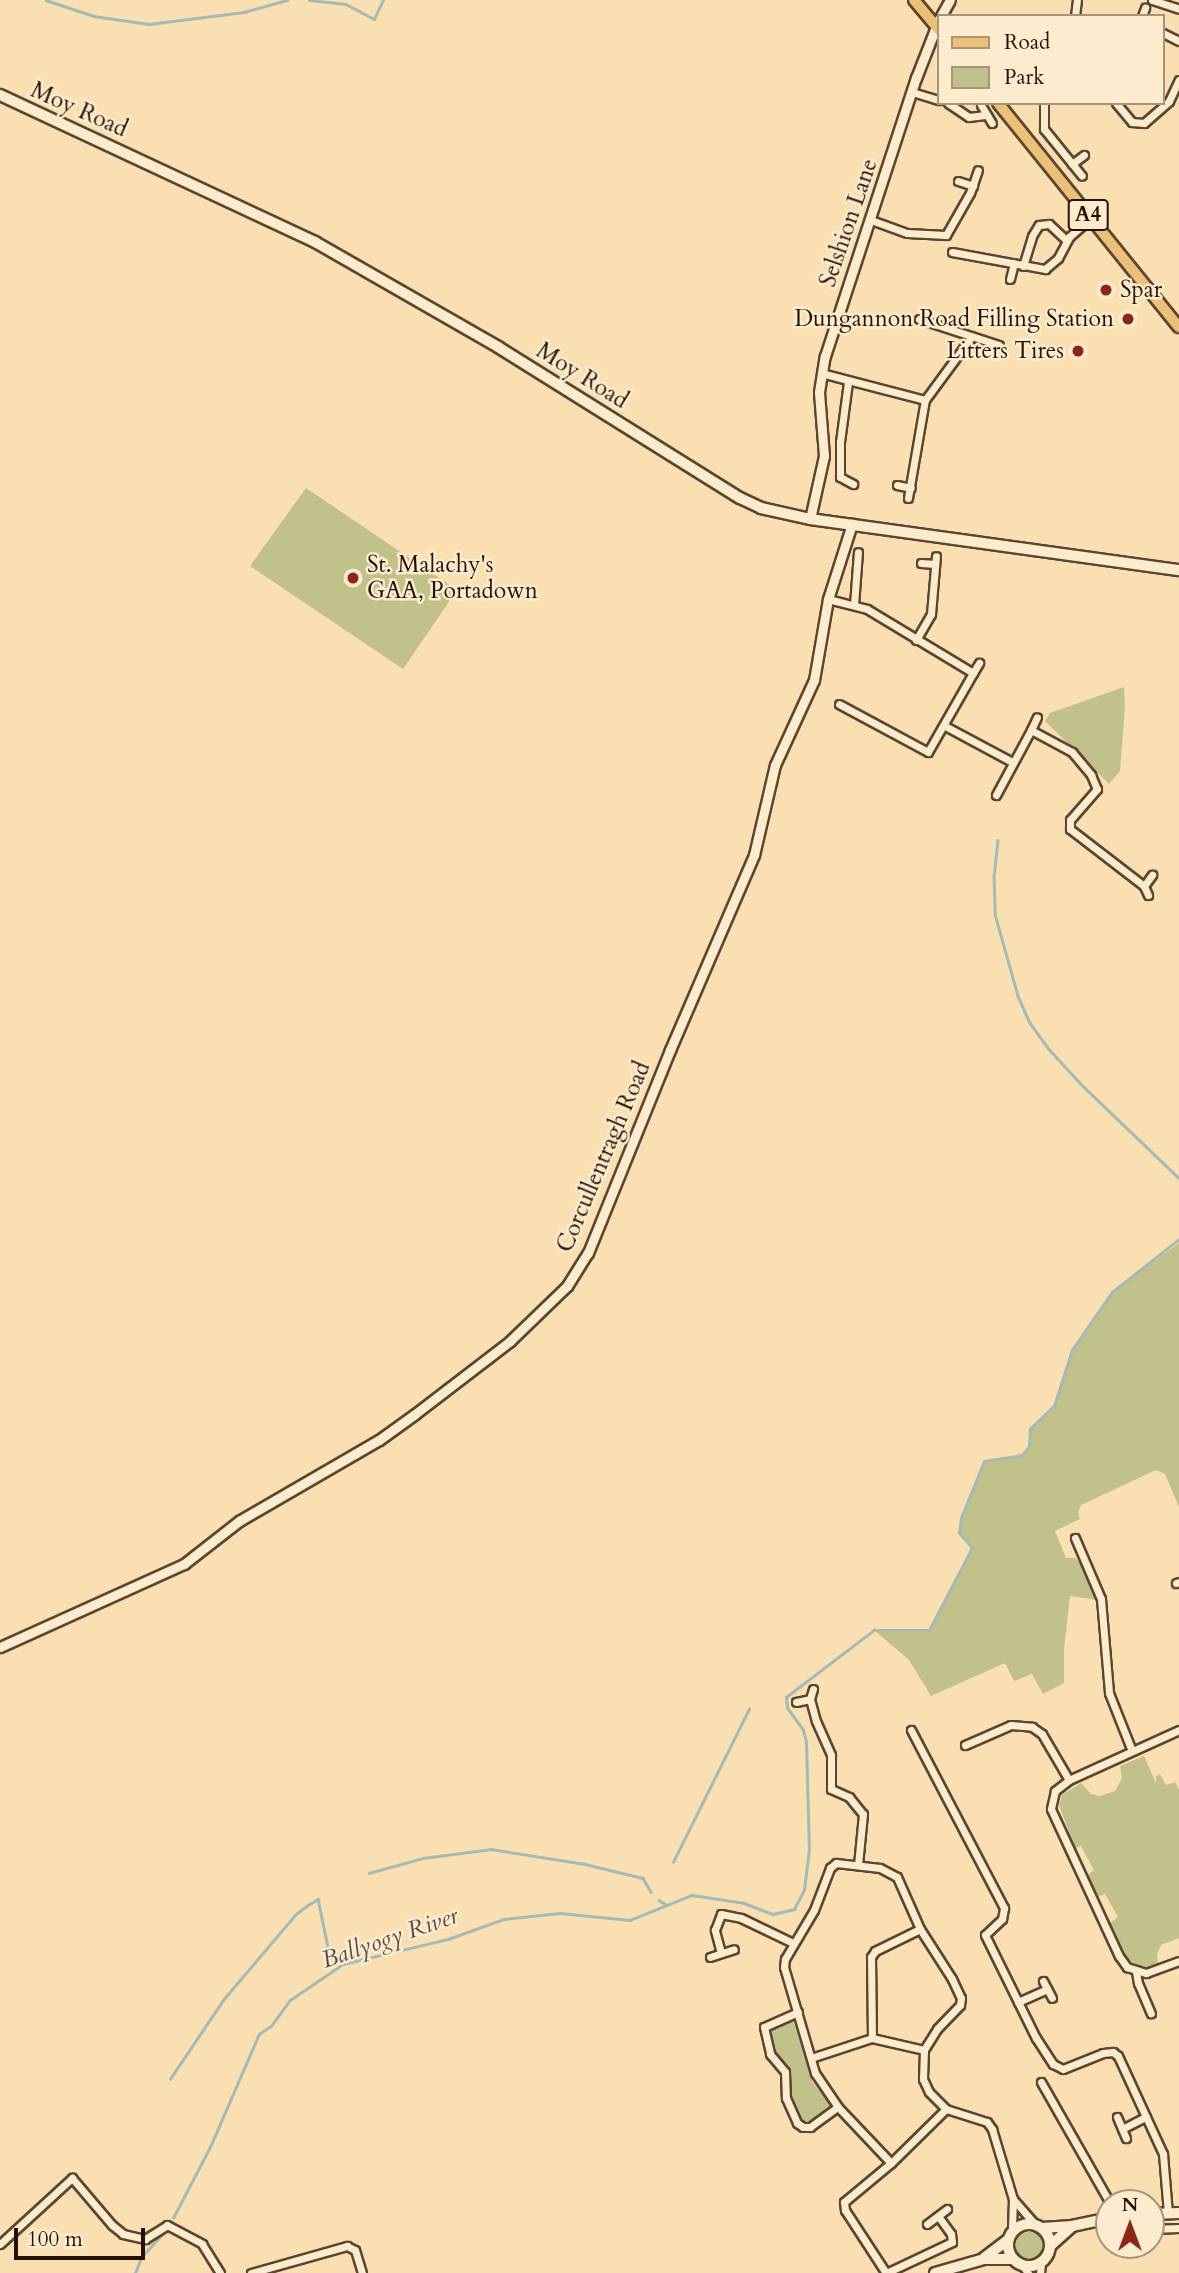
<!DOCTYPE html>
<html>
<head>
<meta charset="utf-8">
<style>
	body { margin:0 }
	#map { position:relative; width:1179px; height:2273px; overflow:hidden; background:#fae0b0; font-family:Cardo,serif }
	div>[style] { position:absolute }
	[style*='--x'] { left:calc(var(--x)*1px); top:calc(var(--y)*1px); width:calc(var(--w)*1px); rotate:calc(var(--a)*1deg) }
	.green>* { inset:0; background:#c0c28a }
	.round { border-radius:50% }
	.stream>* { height:2.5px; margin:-1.25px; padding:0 1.25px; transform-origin:1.25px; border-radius:1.25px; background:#a3bab7 }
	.roads { filter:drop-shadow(2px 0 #5a4630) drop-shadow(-2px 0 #5a4630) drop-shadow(0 2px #5a4630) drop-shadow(0 -2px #5a4630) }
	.minor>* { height:7px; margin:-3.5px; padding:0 3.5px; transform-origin:3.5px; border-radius:3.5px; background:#fcebcc }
	.tertiary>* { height:9px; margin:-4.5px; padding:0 4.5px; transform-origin:4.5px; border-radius:4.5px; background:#fcebcc }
	.secondary>* { height:10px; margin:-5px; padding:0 5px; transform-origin:5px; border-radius:5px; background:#fcebcc }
	.secondary>.ring { margin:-5px; padding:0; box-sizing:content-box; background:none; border:10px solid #fcebcc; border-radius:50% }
	.primary>* { height:10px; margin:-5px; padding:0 5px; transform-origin:5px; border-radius:5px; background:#edc078 }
	.dots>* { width:19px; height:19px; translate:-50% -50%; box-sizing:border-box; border:4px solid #fcebcc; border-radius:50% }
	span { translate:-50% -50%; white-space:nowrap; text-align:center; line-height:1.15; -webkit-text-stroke:5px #fcebcc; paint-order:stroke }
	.shield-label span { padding:2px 5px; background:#fcebcc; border:2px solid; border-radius:5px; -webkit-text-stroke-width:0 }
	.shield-label { font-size:21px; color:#251206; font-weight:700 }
	.street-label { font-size:23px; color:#251206 }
	.poi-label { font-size:23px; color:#251206 }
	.left { translate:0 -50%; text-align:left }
	.right { translate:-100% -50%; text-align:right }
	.water-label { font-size:24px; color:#514d44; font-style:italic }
	.legend { position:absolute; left:937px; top:14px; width:228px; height:91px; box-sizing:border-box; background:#fcebcc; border:2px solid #a6947d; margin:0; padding:9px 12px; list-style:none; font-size:21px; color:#251206 }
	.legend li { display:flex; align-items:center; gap:14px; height:35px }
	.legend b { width:35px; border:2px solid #a6947d }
	.north { position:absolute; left:1095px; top:2189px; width:70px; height:70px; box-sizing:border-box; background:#fcebcc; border:2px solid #a6947d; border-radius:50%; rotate:0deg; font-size:19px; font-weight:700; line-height:28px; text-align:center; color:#251206 }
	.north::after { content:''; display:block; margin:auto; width:24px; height:32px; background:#8f2418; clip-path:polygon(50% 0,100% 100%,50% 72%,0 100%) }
	.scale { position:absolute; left:14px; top:2228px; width:131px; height:32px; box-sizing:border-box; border:4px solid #251206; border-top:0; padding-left:9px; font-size:21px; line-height:24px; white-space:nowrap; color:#251206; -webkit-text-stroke:5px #fcebcc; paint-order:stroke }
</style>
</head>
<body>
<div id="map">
	<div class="green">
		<div style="clip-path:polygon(306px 488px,457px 590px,403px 669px,250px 566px)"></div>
		<div style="clip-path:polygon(1124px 687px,1125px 706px,1120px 771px,1109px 784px,1045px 721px,1050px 713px)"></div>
		<div style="clip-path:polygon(1179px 1243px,1179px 1507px,1165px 1474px,1156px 1470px,1081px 1505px,1078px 1512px,1080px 1519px,1055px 1531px,1066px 1558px,1075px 1558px,1080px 1563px,1097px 1600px,1070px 1596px,1064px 1649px,1064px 1683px,1043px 1694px,1032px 1674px,1014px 1681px,1005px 1663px,931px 1696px,909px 1660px,874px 1630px,929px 1630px,971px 1548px,959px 1533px,961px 1518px,984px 1461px,1022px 1455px,1029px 1446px,1030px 1429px,1054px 1406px,1072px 1350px,1112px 1292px)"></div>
		<div style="clip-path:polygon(1144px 1756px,1156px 1783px,1156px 1776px,1160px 1774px,1166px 1785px,1175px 1782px,1179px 1790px,1179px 1938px,1161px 1945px,1157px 1954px,1158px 1965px,1148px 1968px,1138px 1966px,1127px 1958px,1110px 1923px,1118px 1917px,1105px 1894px,1098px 1897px,1088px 1875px,1094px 1870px,1081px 1846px,1075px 1848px,1059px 1805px,1062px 1795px,1081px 1783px,1091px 1794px,1100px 1796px,1115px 1791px,1122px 1778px,1120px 1766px)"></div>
		<div style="clip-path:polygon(786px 2021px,794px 2022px,813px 2083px,831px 2105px,810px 2124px,801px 2122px,790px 2103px,789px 2072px,774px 2053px,769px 2035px,769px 2029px)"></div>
		<div class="round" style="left:1015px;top:2232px;width:30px;height:30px"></div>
	</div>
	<div class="stream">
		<div style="--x:46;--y:0;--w:51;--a:18.4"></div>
		<div style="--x:94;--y:16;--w:56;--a:8.3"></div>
		<div style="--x:149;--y:24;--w:96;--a:-7.2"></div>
		<div style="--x:244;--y:12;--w:45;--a:-15.6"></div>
		<div style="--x:309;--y:0;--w:37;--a:6"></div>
		<div style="--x:346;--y:4;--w:32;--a:28"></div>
		<div style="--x:374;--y:19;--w:21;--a:-65"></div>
		<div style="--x:998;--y:840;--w:37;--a:96"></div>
		<div style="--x:994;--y:877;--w:37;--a:88"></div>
		<div style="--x:995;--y:914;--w:85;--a:74.3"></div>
		<div style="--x:1018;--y:996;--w:30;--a:66"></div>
		<div style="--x:1030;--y:1023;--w:31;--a:54"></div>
		<div style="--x:1048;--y:1048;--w:52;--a:47.4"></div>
		<div style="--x:1083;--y:1086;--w:133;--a:43.8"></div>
		<div style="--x:673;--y:1862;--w:171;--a:-63.6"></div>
		<div style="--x:369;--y:1873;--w:56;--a:-15.5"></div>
		<div style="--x:423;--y:1858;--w:69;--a:-7.5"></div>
		<div style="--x:491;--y:1849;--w:95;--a:9.1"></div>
		<div style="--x:585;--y:1864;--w:60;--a:13.6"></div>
		<div style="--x:643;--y:1878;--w:16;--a:60"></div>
		<div style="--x:659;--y:1900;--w:9;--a:32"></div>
		<div style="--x:170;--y:2079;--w:95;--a:-56.1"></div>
		<div style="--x:223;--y:2000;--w:113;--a:-49.7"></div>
		<div style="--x:296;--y:1914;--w:15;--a:-37"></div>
		<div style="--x:308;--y:1905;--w:12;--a:-31"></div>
		<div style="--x:318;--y:1899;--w:49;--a:78.2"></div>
		<div style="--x:328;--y:1947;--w:16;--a:35"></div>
		<div style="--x:341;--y:1956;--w:16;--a:18"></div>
		<div style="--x:173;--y:2218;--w:80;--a:-62.5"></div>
		<div style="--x:210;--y:2147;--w:123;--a:-66.6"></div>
		<div style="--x:259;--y:2034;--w:14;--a:-34"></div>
		<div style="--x:271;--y:2026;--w:32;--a:-54"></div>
		<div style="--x:290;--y:2000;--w:64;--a:-34.2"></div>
		<div style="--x:343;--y:1964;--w:108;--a:-13.4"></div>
		<div style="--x:448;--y:1939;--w:59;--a:-19.7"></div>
		<div style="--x:504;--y:1919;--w:56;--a:-6.1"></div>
		<div style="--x:560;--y:1913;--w:70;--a:5.7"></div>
		<div style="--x:630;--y:1920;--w:67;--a:-22"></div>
		<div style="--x:692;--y:1895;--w:53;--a:8.7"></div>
		<div style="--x:744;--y:1903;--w:31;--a:21"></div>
		<div style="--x:773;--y:1914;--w:22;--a:-13"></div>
		<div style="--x:794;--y:1909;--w:21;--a:-62"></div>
		<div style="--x:804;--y:1890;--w:39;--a:-83"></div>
		<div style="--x:809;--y:1851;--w:109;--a:-91.6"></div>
		<div style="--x:806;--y:1742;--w:12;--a:-104"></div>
		<div style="--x:803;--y:1730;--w:27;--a:-126"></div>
		<div style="--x:787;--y:1708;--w:11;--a:-95"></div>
		<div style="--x:786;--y:1697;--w:111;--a:-37.3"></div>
		<div style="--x:874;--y:1630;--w:55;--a:0"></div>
		<div style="--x:929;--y:1630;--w:93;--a:-62.3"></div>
		<div style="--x:972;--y:1548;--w:20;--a:-131"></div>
		<div style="--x:959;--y:1533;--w:15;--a:-82"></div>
		<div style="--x:961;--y:1518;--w:61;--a:-68"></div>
		<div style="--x:984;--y:1461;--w:38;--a:-9"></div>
		<div style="--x:1022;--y:1455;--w:11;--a:-52"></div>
		<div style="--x:1029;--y:1446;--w:17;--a:-87"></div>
		<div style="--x:1030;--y:1429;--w:33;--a:-44"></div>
		<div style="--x:1054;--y:1406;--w:59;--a:-72.2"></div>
		<div style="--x:1072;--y:1350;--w:70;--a:-55.4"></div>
		<div style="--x:1112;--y:1292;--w:85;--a:-38.3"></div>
		<div style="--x:135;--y:2273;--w:18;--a:-68"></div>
		<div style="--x:142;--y:2256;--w:38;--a:-47"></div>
	</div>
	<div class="roads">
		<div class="minor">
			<div style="--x:1152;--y:0;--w:28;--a:18"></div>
			<div style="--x:1075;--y:16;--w:16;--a:-83"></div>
			<div style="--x:1142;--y:16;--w:9;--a:-69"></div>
			<div style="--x:1163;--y:33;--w:18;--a:27"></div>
			<div style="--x:912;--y:92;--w:28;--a:17"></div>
			<div style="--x:948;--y:103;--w:25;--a:34"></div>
			<div style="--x:969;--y:117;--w:16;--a:-7"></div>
			<div style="--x:1044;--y:103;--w:26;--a:90"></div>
			<div style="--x:1044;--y:129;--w:60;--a:51"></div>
			<div style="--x:1116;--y:103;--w:25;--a:50"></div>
			<div style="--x:1132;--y:122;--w:12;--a:5"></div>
			<div style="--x:1144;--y:123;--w:33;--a:-41"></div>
			<div style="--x:1169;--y:101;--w:23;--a:-65"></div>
			<div style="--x:981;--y:105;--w:21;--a:59"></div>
			<div style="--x:1072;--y:164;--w:15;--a:-37"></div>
			<div style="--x:958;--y:181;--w:16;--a:18"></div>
			<div style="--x:871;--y:220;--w:38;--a:20"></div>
			<div style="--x:907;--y:233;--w:39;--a:3"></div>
			<div style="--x:946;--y:235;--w:48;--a:-60.3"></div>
			<div style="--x:970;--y:193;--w:24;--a:-71"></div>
			<div style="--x:952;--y:252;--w:95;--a:10.4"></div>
			<div style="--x:1045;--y:269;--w:17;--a:-40"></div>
			<div style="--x:1058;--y:258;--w:24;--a:-62"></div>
			<div style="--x:1069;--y:237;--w:29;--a:-41"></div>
			<div style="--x:1023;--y:266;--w:31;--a:-73"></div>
			<div style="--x:1032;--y:236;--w:13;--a:-58"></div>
			<div style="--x:1039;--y:225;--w:10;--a:-6"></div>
			<div style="--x:1049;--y:224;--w:23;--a:43"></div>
			<div style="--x:1010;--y:279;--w:16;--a:-76"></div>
			<div style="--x:919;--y:319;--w:84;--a:18"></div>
			<div style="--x:821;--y:373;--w:107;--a:14.6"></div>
			<div style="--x:925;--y:400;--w:79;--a:-53.7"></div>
			<div style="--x:848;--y:382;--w:61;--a:97.6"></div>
			<div style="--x:840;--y:442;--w:35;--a:90"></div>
			<div style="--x:840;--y:477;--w:15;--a:28"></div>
			<div style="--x:897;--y:485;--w:14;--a:12"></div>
			<div style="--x:908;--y:498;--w:99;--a:-80.2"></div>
			<div style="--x:921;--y:563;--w:14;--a:4"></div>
			<div style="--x:828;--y:599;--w:40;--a:14.4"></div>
			<div style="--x:867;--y:609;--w:124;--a:31.1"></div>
			<div style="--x:973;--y:673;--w:91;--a:119.7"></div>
			<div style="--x:928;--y:752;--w:101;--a:-151.7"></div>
			<div style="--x:854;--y:605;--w:53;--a:-85.7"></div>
			<div style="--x:916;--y:640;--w:30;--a:-60"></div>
			<div style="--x:931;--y:614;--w:58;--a:-85.1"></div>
			<div style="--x:973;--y:673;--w:12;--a:-59"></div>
			<div style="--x:945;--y:726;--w:76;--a:28.2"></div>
			<div style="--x:1031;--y:730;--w:14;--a:-65"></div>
			<div style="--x:996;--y:795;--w:74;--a:-61.7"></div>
			<div style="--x:1031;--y:730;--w:47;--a:28.2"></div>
			<div style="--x:1072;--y:752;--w:30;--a:50"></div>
			<div style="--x:1091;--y:775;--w:15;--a:67"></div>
			<div style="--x:1097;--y:789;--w:41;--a:131.1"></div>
			<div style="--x:1070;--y:820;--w:9;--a:90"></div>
			<div style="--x:1070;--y:829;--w:93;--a:37.6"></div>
			<div style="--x:1144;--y:886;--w:10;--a:66"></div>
			<div style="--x:1144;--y:886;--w:14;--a:-54"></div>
			<div style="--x:1075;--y:1538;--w:66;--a:66.9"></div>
			<div style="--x:1101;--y:1599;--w:94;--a:85.1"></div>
			<div style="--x:1109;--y:1693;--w:62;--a:68.4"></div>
			<div style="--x:1176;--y:1583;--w:3;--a:-18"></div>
			<div style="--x:813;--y:1689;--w:10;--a:107"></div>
			<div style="--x:810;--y:1699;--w:23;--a:75"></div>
			<div style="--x:816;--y:1721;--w:37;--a:66"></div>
			<div style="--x:831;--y:1755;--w:34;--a:90"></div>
			<div style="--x:831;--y:1789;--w:20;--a:24"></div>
			<div style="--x:849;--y:1797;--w:22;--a:51"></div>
			<div style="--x:863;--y:1814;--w:51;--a:95.6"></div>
			<div style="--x:796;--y:1702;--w:14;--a:-12"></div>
			<div style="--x:911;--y:1730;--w:201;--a:62.4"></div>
			<div style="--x:1004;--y:1908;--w:11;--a:100"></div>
			<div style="--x:1002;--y:1919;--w:23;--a:137"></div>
			<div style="--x:985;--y:1935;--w:115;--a:63.7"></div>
			<div style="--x:1036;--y:2038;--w:31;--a:57"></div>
			<div style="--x:1053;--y:2064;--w:11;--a:27"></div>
			<div style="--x:1063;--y:2069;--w:43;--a:-21.8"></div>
			<div style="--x:1103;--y:2053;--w:10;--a:-6"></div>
			<div style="--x:1113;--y:2052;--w:6;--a:39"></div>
			<div style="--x:1118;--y:2056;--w:108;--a:65.3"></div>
			<div style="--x:1163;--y:2154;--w:59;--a:85.2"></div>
			<div style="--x:1179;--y:1730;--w:121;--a:155.6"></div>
			<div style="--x:1069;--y:1780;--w:18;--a:142"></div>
			<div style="--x:1055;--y:1791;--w:18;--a:103"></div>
			<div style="--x:1051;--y:1809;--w:162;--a:65.2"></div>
			<div style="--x:1119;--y:1956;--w:14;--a:54"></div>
			<div style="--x:1127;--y:1967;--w:20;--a:18"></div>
			<div style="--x:1146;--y:1973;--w:35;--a:-20"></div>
			<div style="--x:965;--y:1745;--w:50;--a:-23.5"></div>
			<div style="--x:1011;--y:1725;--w:21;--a:5"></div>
			<div style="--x:1032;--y:1727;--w:12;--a:35"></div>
			<div style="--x:1042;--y:1734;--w:53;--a:59.6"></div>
			<div style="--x:721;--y:1953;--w:24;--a:-105"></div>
			<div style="--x:715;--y:1930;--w:17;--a:-69"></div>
			<div style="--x:721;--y:1914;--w:20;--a:11"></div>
			<div style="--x:741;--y:1918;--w:58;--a:25.7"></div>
			<div style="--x:710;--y:1957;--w:25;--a:-18"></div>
			<div style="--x:1136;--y:1972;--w:11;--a:80"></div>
			<div style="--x:1138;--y:1983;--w:33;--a:67"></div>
			<div style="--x:1043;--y:1981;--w:19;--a:62"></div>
			<div style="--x:1018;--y:2002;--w:32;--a:-24"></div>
			<div style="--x:798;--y:2012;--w:37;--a:156"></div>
			<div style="--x:764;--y:2027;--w:28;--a:77"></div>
			<div style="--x:770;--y:2054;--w:23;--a:50"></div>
			<div style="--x:785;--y:2072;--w:26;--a:88"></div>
			<div style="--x:786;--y:2098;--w:27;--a:66"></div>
			<div style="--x:797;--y:2123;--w:7;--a:34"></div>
			<div style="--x:803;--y:2127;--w:7;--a:0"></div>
			<div style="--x:810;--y:2127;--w:34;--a:-36"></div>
			<div style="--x:872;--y:2038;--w:81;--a:-90.7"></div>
			<div style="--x:871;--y:1957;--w:7;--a:-56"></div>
			<div style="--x:875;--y:1951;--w:50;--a:-26.1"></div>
			<div style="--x:811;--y:2058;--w:64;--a:-18.2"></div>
			<div style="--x:872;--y:2038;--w:53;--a:13"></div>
			<div style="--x:1041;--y:2082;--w:139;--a:60.3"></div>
			<div style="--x:1117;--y:2117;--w:23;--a:67"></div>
			<div style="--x:1122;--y:2129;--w:27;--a:-27"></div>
			<div style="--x:891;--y:2163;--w:77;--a:-133.4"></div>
			<div style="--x:838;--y:2107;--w:41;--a:-124.1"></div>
			<div style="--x:815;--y:2073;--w:110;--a:-106.3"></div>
			<div style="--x:784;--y:1967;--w:8;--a:-83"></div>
			<div style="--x:785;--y:1959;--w:57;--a:-59.4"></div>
			<div style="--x:814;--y:1910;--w:45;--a:-69.1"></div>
			<div style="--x:830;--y:1868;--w:8;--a:-40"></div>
			<div style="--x:836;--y:1863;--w:44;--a:6.5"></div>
			<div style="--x:880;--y:1868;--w:19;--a:28"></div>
			<div style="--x:897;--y:1877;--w:57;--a:66.1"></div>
			<div style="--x:920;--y:1929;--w:59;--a:57.4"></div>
			<div style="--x:952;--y:1979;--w:21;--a:65"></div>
			<div style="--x:961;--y:1998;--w:7;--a:98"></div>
			<div style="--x:960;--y:2005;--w:33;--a:134"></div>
			<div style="--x:937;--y:2029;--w:25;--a:122"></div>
			<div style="--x:924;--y:2050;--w:29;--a:92"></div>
			<div style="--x:923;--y:2079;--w:14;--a:65"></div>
			<div style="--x:929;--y:2092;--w:24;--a:45"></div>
			<div style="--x:946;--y:2109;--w:43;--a:17.6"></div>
			<div style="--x:987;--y:2122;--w:9;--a:54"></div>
			<div style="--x:992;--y:2129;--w:73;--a:73.3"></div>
			<div style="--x:1013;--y:2199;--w:34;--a:92"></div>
			<div style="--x:1013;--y:2199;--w:35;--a:49"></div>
			<div style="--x:938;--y:2216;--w:22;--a:54"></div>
			<div style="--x:951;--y:2234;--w:8;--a:83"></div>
			<div style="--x:952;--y:2242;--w:73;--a:154.8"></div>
			<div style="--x:886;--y:2273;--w:75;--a:-123.1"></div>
			<div style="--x:845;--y:2210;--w:8;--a:-97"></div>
			<div style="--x:844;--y:2202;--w:61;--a:-39.7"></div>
			<div style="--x:891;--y:2163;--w:77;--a:-44.5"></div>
			<div style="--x:927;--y:2224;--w:25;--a:-37"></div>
			<div style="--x:1151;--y:2229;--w:28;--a:-2"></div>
			<div style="--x:0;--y:2244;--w:98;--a:-42.5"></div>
			<div style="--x:72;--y:2178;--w:62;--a:49.6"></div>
			<div style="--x:112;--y:2225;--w:14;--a:39"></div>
			<div style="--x:123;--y:2234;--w:23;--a:13"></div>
			<div style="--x:145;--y:2239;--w:26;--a:-32"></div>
			<div style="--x:167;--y:2225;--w:40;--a:28"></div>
			<div style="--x:202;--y:2244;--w:34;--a:58"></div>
			<div style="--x:1022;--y:2265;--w:10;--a:53"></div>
			<div style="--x:251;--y:2273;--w:100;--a:-15.7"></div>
			<div style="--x:347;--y:2246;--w:9;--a:27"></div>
			<div style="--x:355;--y:2250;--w:24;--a:73"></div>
			<div style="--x:1040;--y:2273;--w:10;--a:-84"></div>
		</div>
		<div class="tertiary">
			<div style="--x:941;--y:16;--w:18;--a:-61"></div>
			<div style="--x:810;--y:519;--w:65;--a:-77.5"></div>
			<div style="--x:824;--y:456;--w:64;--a:-94.5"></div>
			<div style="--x:819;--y:392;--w:36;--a:-81"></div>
			<div style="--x:825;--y:356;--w:293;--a:-71.9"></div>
			<div style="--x:916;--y:78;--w:63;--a:-68.7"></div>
			<div style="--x:0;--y:1647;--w:202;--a:-24.3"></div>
			<div style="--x:184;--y:1564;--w:70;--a:-38"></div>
			<div style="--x:239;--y:1521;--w:162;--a:-30.1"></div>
			<div style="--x:379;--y:1440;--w:44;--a:-35.8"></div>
			<div style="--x:415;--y:1414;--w:120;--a:-37.5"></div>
			<div style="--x:510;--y:1341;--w:79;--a:-44"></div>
			<div style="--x:567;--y:1286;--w:39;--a:-58"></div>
			<div style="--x:588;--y:1253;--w:219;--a:-68"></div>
			<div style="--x:670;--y:1050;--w:212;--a:-66.7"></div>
			<div style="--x:754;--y:855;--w:92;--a:-76.9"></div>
			<div style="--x:775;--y:765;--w:94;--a:-65.4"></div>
			<div style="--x:814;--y:680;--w:82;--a:-80.2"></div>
			<div style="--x:828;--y:599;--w:79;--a:-72.3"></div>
		</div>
		<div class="secondary">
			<div style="--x:0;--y:95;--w:348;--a:25"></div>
			<div style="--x:315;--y:242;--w:211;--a:29.8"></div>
			<div style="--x:498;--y:347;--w:285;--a:32"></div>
			<div style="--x:740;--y:498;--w:23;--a:25"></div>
			<div style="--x:761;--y:508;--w:50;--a:12.7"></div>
			<div style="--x:810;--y:519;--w:373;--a:7.9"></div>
			<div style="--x:1151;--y:2214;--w:28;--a:-2"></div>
			<div class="ring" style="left:1008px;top:2224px;width:32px;height:32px"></div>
			<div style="--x:1042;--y:2228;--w:30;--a:-4"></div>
			<div style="--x:1072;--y:2226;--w:38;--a:-12"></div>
			<div style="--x:1050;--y:2246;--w:30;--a:-42"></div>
			<div style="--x:984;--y:2258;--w:31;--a:-37"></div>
			<div style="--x:935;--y:2273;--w:51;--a:-15.9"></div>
			<div style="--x:984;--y:2259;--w:29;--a:0"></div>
		</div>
		<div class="primary">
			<div style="--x:914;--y:0;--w:39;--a:50"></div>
			<div style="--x:998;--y:103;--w:288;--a:51.1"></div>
		</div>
	</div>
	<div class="dots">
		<div style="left:1106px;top:290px;background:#8f2418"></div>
		<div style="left:1128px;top:319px;background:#8f2418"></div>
		<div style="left:1078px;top:351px;background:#8f2418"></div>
		<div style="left:353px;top:578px;background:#8f2418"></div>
	</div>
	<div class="shield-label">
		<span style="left:1088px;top:215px">A4</span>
	</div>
	<div class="street-label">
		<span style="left:79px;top:110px;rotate:24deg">Moy Road</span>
		<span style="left:849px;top:223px;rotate:-71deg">Selshion Lane</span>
		<span style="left:582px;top:376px;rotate:32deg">Moy Road</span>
		<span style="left:604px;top:1157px;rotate:-67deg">Corcullentragh Road</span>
	</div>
	<div class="poi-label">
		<span class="left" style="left:1120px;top:290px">Spar</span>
		<span class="right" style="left:1114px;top:319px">Dungannon Road Filling Station</span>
		<span class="right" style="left:1064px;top:351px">Litters Tires</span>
		<span class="left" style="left:367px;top:578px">St. Malachy's<br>GAA, Portadown</span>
	</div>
	<div class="water-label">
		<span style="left:390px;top:1938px;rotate:-19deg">Ballyogy River</span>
	</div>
	<ul class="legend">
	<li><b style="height:9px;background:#edc078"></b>Road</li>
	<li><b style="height:19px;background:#c0c28a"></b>Park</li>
	</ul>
	<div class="north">N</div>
	<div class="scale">100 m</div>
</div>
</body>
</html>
